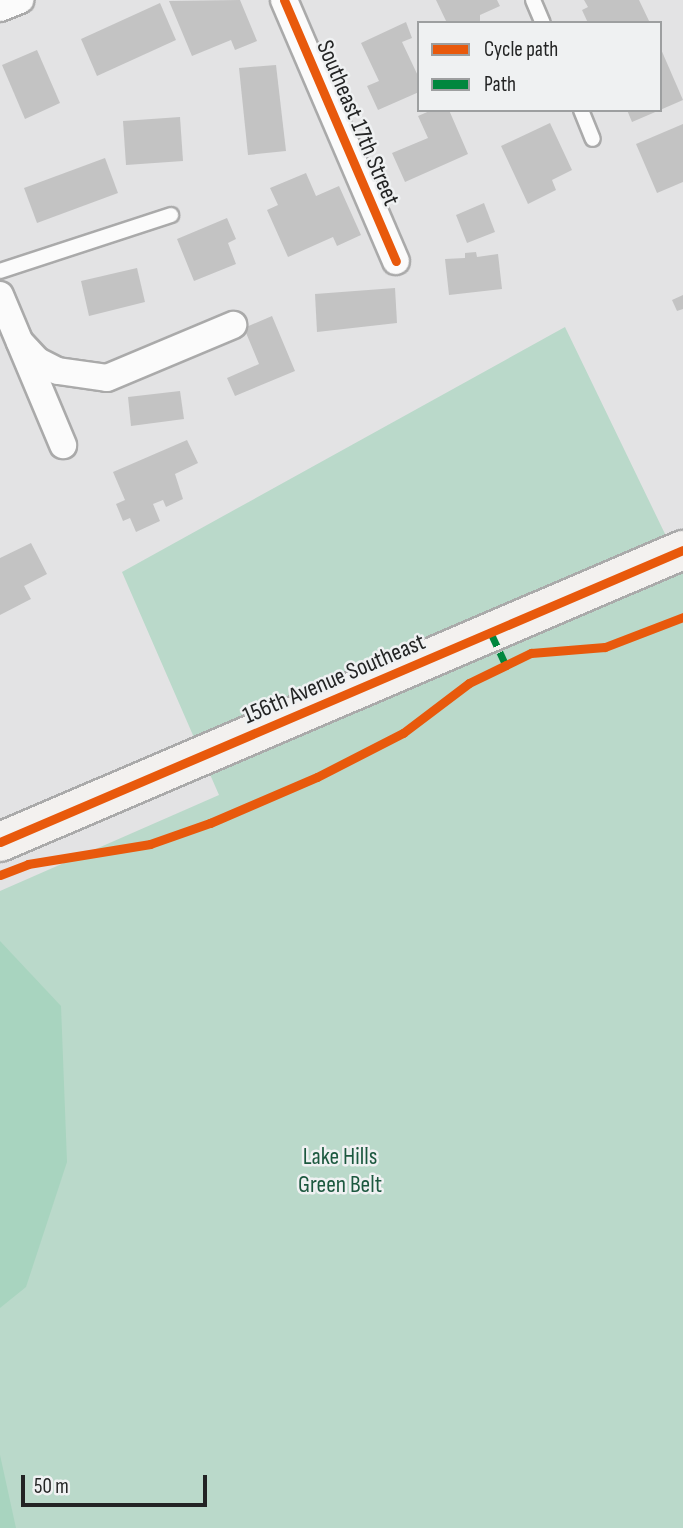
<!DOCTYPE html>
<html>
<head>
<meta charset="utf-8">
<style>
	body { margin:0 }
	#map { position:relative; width:683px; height:1528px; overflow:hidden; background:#e3e3e4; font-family:"Sofia Sans Condensed",sans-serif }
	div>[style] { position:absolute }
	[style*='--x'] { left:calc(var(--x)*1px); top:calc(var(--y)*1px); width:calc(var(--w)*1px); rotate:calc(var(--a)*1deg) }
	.green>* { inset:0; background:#bad9ca }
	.forest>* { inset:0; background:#a8d4bf }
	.building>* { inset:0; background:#c3c3c3 }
	.roads { filter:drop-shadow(2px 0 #aaa) drop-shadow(-2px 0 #aaa) drop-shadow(0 2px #aaa) drop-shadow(0 -2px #aaa) }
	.lane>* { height:14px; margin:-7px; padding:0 7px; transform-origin:7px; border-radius:7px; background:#fbfbfb }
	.street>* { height:26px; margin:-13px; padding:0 13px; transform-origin:13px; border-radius:13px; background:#fbfbfb }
	.secondary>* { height:38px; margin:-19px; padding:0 19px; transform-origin:19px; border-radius:19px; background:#f3f1ef }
	.quiet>* { height:7px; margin-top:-3.5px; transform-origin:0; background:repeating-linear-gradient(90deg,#00873e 0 14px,transparent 0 21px) }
	.cycleway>* { height:9px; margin:-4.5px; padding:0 4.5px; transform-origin:4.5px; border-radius:4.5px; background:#e8590c }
	span { translate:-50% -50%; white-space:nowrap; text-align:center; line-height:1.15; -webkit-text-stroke:5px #eff1f2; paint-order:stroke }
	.street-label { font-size:24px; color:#232424 }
	.park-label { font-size:24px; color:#1c583f }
	.legend { position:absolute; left:417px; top:21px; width:245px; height:91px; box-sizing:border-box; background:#eff1f2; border:2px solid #9d9fa0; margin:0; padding:9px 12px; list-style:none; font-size:21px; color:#232424 }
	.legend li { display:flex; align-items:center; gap:14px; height:35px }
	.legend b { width:35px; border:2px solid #9d9fa0 }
	.scale { position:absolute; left:21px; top:1475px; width:186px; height:32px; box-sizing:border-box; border:4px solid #232424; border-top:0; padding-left:9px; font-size:21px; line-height:24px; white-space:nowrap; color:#232424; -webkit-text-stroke:5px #eff1f2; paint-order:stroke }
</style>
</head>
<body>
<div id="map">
	<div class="green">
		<div style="clip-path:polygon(565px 327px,667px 538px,683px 532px,683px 1528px,0 1528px,0 891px,219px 795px,122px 572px)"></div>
	</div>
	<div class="forest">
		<div style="clip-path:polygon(0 941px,61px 1006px,67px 1162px,26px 1287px,0 1308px)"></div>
		<div style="clip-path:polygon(0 1455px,16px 1528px,0 1528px)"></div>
	</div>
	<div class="building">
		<div style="clip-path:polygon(240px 0,257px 41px,235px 50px,231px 40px,192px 56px,169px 1px)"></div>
		<div style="clip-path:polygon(436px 0,497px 0,500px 6px,480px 15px,480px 23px,447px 23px)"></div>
		<div style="clip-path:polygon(584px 0,639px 0,650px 23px,588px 23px,582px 10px,588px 7px)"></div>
		<div style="clip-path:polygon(160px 3px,176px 40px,97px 76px,81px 39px)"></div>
		<div style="clip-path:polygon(406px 22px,412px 38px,402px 42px,419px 78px,419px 92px,378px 110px,367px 86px,379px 81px,361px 43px)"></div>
		<div style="clip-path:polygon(660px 47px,683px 100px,660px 110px)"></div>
		<div style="clip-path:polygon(37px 50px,60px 103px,25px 119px,2px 65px)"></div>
		<div style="clip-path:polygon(276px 65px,286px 151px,248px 155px,239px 68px)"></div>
		<div style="clip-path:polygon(432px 110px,449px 110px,468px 154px,405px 182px,392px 153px,428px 138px,418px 116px)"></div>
		<div style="clip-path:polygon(627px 110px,660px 110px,632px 122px)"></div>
		<div style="clip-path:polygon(180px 117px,183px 161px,126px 165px,123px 121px)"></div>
		<div style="clip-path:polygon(550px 123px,572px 170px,552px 180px,556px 190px,528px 204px,501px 146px)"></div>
		<div style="clip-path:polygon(683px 124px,683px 182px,657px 193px,636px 144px)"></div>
		<div style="clip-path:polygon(105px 158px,118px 193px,37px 223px,24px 188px)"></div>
		<div style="clip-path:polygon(306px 173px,316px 196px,339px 186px,361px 235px,337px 246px,333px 237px,288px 257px,267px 210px,278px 205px,270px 188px)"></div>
		<div style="clip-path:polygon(484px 203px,495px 232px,467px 243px,456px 215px)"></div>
		<div style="clip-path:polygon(227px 218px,236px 239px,228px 243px,236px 264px,194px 281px,177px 239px)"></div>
		<div style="clip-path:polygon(476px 252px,477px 257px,498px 254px,502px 289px,449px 295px,445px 259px,465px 258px,465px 253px)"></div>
		<div style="clip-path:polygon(137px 268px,145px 302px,89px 316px,81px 281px)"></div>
		<div style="clip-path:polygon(395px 288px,397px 323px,317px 332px,315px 294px)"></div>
		<div style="clip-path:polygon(683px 295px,683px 309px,677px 311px,672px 300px)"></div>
		<div style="clip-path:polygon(272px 316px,295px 371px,235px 396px,227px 378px,259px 364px,244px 328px)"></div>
		<div style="clip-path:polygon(180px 391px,184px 419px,131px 426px,128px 397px)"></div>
		<div style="clip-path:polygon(187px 440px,198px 463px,175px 474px,183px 499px,166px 507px,163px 500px,153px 504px,160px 521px,136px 532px,130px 518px,123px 521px,116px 504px,125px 500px,113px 472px)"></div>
		<div style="clip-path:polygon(31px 543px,47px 574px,24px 586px,31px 599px,0 615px,0 558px)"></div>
	</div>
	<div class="roads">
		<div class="lane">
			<div style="--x:533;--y:0;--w:25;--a:67"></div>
			<div style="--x:581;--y:110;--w:31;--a:68"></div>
			<div style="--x:0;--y:271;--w:180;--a:-18.1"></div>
		</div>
		<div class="street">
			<div style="--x:284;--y:0;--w:284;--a:66.8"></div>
			<div style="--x:0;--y:8;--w:22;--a:-22"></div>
			<div style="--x:0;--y:295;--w:163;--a:67.2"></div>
			<div style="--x:20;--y:342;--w:26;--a:47"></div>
			<div style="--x:38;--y:361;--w:22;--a:27"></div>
			<div style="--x:58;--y:371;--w:49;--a:8.1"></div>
			<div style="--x:107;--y:378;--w:137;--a:-22.8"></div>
		</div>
		<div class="secondary">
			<div style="--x:0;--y:842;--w:743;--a:-23.15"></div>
		</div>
	</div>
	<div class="quiet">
		<div style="--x:491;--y:633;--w:35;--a:65"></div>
	</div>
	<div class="cycleway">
		<div style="--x:284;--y:0;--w:284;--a:66.8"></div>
		<div style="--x:0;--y:842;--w:743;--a:-23.15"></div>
		<div style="--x:0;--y:875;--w:30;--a:-21"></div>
		<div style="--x:28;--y:864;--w:124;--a:-9.3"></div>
		<div style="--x:150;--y:844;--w:64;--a:-19.3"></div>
		<div style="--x:210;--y:823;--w:116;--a:-23.3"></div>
		<div style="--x:317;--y:777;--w:97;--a:-27.1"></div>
		<div style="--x:403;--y:733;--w:83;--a:-37.1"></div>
		<div style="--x:469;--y:683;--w:41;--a:-25.9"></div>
		<div style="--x:506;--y:665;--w:28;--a:-26"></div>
		<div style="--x:531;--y:653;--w:74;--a:-4.6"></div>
		<div style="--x:605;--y:647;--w:84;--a:-21"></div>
	</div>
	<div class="street-label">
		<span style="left:358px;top:123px;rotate:67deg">Southeast 17th Street</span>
		<span style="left:334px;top:679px;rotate:-23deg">156th Avenue Southeast</span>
	</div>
	<div class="park-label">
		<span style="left:340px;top:1171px">Lake Hills<br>Green Belt</span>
	</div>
	<ul class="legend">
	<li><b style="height:9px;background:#e8590c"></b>Cycle path</li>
	<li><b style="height:9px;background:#00873e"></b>Path</li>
	</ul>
	<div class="scale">50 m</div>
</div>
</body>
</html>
